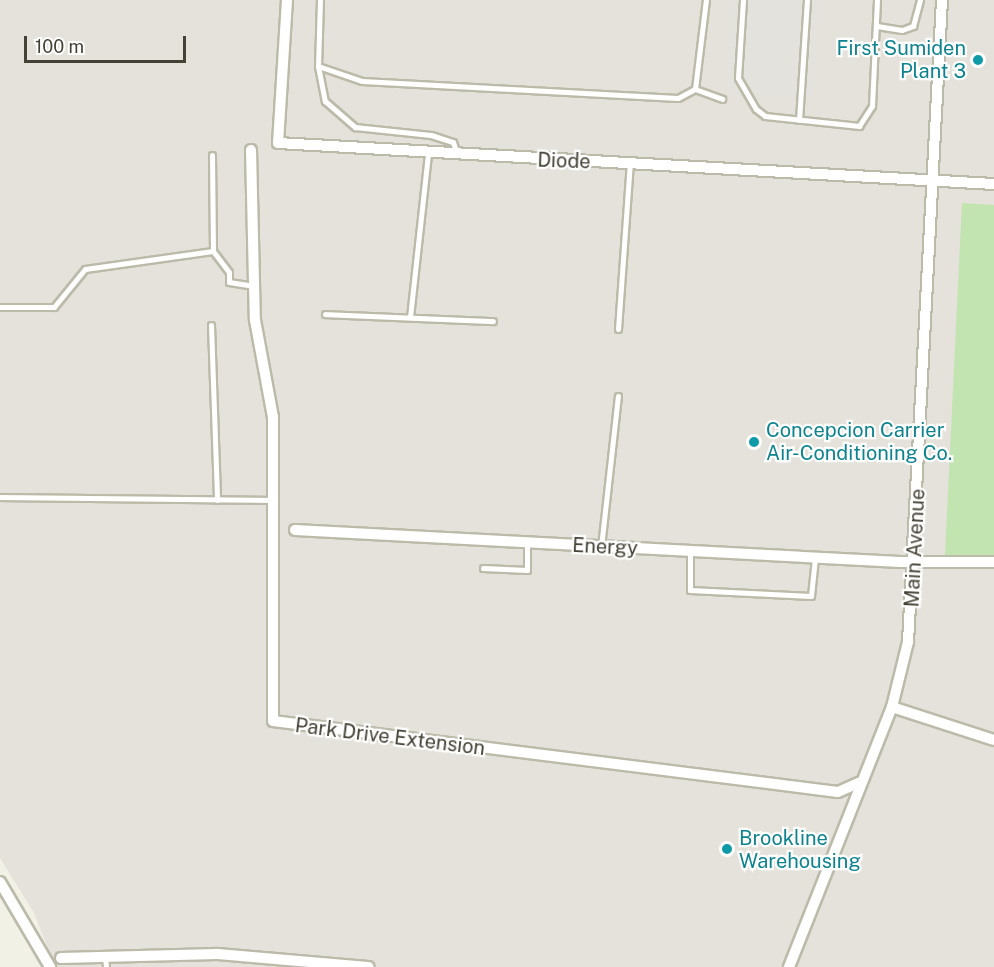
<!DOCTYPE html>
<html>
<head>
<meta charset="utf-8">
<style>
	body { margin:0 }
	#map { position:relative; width:994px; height:967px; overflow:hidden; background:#f2f1e5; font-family:"Public Sans",sans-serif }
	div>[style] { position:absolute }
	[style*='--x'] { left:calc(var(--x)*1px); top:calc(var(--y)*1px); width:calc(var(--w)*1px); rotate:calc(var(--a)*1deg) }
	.industrial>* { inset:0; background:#e4e2da }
	.green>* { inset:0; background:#c1e4b0 }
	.parking>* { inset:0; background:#e3e2dd }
	.roads { filter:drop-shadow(2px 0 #bcbaa9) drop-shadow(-2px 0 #bcbaa9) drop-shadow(0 2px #bcbaa9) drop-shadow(0 -2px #bcbaa9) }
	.lane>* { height:5px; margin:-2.5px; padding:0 2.5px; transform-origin:2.5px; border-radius:2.5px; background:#fff }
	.street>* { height:10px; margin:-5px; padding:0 5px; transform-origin:5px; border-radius:5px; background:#fff }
	.dots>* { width:16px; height:16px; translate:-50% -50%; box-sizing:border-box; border:3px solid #fff; border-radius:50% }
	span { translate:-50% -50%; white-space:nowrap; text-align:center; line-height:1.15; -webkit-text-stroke:4.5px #fff; paint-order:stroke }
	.culture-label { font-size:20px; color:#0d838f }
	.right { translate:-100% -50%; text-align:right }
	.left { translate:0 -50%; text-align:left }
	.street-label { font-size:20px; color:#444135 }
	.scale { position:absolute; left:24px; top:36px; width:162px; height:27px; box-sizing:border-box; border:3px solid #444135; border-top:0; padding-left:8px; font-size:18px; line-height:21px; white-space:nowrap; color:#444135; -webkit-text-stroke:4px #fff; paint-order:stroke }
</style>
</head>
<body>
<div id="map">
	<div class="industrial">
		<div style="clip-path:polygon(0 0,994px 0,994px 967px,55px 967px,34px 913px,0 858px)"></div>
	</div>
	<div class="green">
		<div style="clip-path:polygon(962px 203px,994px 205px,994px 555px,945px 555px)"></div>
	</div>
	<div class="parking">
		<div style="clip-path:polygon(731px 0,820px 0,813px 97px,737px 95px,725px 83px)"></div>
	</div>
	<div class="roads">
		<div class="lane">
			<div style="--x:320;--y:0;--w:66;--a:91.7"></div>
			<div style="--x:318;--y:66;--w:36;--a:79"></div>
			<div style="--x:325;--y:101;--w:40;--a:41"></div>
			<div style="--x:355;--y:127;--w:76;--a:6"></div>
			<div style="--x:431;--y:135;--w:23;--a:18"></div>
			<div style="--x:453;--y:142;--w:13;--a:72"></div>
			<div style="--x:743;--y:0;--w:78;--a:93.7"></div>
			<div style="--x:738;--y:78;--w:36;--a:60"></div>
			<div style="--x:756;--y:109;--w:11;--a:38"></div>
			<div style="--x:765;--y:116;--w:95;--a:6.1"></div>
			<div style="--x:859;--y:126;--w:24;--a:-57"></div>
			<div style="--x:872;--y:106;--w:106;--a:-87.3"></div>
			<div style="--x:877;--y:26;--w:25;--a:9"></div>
			<div style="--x:902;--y:30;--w:12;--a:-20"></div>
			<div style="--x:913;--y:26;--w:27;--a:-75"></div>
			<div style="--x:318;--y:66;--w:46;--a:18.8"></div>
			<div style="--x:362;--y:81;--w:316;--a:3.1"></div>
			<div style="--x:678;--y:98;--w:19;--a:-28"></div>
			<div style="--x:695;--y:89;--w:90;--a:-83"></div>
			<div style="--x:695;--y:89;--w:29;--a:20"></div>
			<div style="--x:799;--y:120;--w:120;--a:-86.2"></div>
			<div style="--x:212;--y:155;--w:96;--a:89.4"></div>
			<div style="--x:213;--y:251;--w:26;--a:53"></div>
			<div style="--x:229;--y:272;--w:10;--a:90"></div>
			<div style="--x:229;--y:282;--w:24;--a:9"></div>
			<div style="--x:0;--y:307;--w:54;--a:0"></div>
			<div style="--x:54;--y:307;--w:49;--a:-50.8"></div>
			<div style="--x:85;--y:269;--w:129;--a:-8"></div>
			<div style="--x:325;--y:314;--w:168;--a:2.4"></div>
			<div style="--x:410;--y:317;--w:163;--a:-83.7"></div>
			<div style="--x:211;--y:325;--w:175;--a:88"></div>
			<div style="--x:618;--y:329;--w:166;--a:-85.9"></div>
			<div style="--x:0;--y:497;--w:273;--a:0.6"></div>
			<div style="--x:601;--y:547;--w:152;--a:-83.6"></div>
			<div style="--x:690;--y:551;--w:39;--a:90"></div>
			<div style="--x:690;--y:590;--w:121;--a:2.8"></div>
			<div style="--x:811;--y:596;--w:38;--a:-84"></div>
			<div style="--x:483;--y:568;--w:44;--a:2.6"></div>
			<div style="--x:527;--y:570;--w:27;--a:-90"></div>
			<div style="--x:105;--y:957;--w:10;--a:84"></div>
		</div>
		<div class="street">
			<div style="--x:287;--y:0;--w:143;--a:93.6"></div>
			<div style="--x:278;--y:143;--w:717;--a:3.28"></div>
			<div style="--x:251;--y:150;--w:170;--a:88.7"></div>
			<div style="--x:255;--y:320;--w:99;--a:79.5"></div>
			<div style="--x:273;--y:417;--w:304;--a:90"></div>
			<div style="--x:273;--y:721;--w:569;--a:7.16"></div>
			<div style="--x:838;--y:792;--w:24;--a:-24"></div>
			<div style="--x:295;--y:530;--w:606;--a:3.03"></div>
			<div style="--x:900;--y:562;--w:94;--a:0"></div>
			<div style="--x:892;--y:707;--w:107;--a:17.9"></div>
			<div style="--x:0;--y:882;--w:99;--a:59.5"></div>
			<div style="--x:61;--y:958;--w:156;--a:-1.5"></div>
			<div style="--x:217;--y:954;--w:152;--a:4.9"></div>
			<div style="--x:789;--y:967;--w:280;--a:-68.4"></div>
			<div style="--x:892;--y:707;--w:67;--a:-76.2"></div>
			<div style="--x:908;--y:642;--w:643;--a:-86.97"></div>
		</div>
	</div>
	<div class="dots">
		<div style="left:978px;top:60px;background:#0f9aa8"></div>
		<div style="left:754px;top:442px;background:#0f9aa8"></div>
		<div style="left:727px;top:849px;background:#0f9aa8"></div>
	</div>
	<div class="culture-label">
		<span class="right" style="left:966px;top:60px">First Sumiden<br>Plant 3</span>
		<span class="left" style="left:766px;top:442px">Concepcion Carrier<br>Air-Conditioning Co.</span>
		<span class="left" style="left:739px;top:850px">Brookline<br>Warehousing</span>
	</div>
	<div class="street-label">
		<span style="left:564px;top:161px;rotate:2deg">Diode</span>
		<span style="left:605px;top:547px;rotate:3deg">Energy</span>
		<span style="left:915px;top:548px;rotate:-87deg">Main Avenue</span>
		<span style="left:390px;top:737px;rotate:7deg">Park Drive Extension</span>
	</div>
	<div class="scale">100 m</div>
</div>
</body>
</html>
